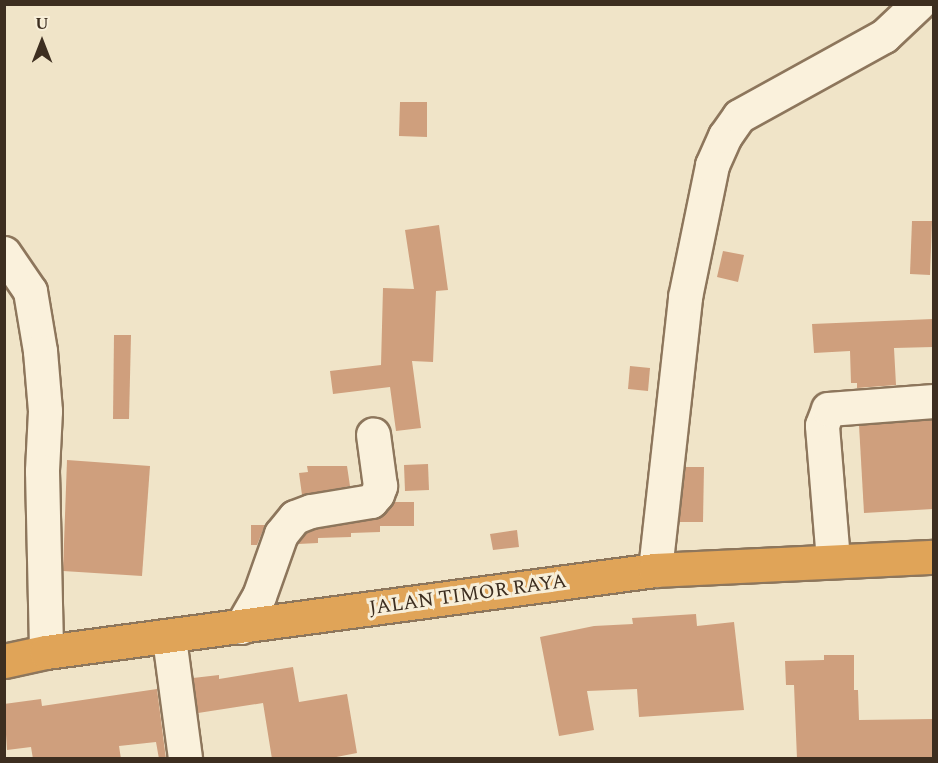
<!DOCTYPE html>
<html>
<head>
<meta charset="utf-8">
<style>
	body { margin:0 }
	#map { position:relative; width:938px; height:763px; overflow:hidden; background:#f0e4c8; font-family:Spectral,serif }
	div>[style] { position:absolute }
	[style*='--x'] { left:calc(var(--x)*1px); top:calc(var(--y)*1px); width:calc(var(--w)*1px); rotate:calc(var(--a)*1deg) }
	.building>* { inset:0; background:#cf9f7d }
	.roads { filter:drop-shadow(2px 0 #8d765c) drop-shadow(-2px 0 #8d765c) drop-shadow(0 2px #8d765c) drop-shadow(0 -2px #8d765c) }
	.minor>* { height:33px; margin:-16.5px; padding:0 16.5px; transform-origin:16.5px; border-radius:16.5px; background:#faf1dc }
	.highway>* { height:33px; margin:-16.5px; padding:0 16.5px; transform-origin:16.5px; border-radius:16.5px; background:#e0a458 }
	span { translate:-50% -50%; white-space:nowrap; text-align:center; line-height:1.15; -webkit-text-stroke:6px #f7eed8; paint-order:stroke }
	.street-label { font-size:20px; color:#3d2e20 }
	.frame { position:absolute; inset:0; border:6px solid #3d2e20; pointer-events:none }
	.north { position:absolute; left:12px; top:12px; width:60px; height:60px; -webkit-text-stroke:4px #f7eed8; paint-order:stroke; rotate:0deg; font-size:16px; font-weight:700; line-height:24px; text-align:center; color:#3d2e20 }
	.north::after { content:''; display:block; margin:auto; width:21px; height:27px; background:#3d2e20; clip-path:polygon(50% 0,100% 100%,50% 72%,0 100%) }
</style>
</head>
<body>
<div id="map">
	<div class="building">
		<div style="clip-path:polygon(400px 102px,427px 102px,427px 137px,399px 136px)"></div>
		<div style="clip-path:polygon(912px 221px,932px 221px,930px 275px,910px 274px)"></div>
		<div style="clip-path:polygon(439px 225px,448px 290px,436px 291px,433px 362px,412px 361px,421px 428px,396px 431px,390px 387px,333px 394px,330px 371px,381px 365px,383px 288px,414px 289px,405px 230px)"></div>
		<div style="clip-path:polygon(723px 251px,744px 255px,738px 282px,717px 277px)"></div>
		<div style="clip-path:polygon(933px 319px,933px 347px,894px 348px,896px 385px,857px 388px,857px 383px,851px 383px,850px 351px,814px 353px,812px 324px)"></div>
		<div style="clip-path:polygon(114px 335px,131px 335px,129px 419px,113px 419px)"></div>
		<div style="clip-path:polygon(630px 366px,650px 368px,648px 391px,628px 389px)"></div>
		<div style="clip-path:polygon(933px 420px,933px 509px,864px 513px,859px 425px)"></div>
		<div style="clip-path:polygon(67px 460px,150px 466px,142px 576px,63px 571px)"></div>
		<div style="clip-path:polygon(428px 464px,429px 490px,405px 491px,404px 465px)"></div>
		<div style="clip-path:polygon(307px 466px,347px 466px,350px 486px,302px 495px,299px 473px,308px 472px)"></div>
		<div style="clip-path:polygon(685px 467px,704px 467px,703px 522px,679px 522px)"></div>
		<div style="clip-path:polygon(394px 502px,414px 502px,414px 526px,380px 526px,380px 532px,351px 533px,351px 537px,318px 538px,318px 543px,298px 544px,306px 533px,316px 529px,375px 519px)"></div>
		<div style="clip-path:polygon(251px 525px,265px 525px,257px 545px,251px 545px)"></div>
		<div style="clip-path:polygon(517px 530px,519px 547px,493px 550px,490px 534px)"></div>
		<div style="clip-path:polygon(696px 614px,697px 626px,734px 622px,744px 710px,639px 717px,637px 689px,587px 691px,594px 730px,559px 736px,540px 637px,594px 626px,633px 624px,632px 618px)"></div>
		<div style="clip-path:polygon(824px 655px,854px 655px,854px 690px,858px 690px,859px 720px,933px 719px,933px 759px,797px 759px,794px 685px,786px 685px,785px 661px,824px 660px)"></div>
		<div style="clip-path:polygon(293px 667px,299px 702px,347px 694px,357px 753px,326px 759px,272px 759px,263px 703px,198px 713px,193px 678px,219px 675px,219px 679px)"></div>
		<div style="clip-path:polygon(157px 689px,166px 759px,159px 759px,156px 742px,119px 746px,121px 759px,33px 759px,31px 747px,7px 750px,4px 704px,41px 699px,42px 706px)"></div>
	</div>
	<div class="roads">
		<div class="minor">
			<div style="--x:4;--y:253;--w:46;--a:55.6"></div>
			<div style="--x:30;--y:291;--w:61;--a:80.5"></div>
			<div style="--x:40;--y:351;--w:60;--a:85.2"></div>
			<div style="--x:45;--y:411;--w:60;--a:92.9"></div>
			<div style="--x:42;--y:471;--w:181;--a:88.7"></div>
			<div style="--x:833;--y:560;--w:135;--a:-94.7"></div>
			<div style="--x:822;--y:425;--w:17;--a:-69"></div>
			<div style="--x:828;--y:409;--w:106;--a:-4.3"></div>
			<div style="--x:655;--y:570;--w:275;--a:-83.7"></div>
			<div style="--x:685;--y:297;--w:135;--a:-78.4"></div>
			<div style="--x:712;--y:165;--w:32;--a:-66"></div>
			<div style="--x:725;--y:136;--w:24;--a:-55"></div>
			<div style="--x:739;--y:116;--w:166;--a:-28.9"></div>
			<div style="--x:884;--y:36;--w:47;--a:-43.3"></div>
			<div style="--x:241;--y:627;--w:36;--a:-60"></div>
			<div style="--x:259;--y:596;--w:66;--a:-70.5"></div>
			<div style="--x:281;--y:534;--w:22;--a:-51"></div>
			<div style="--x:295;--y:517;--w:17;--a:-21"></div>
			<div style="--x:311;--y:511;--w:61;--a:-9.5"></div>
			<div style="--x:371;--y:501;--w:9;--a:-49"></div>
			<div style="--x:377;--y:494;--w:9;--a:-69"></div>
			<div style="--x:380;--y:486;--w:52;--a:-97.7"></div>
			<div style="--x:169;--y:638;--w:121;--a:82.4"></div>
		</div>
		<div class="highway">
			<div style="--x:4;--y:661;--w:43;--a:-12.1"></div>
			<div style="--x:46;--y:652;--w:614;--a:-7.67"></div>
			<div style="--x:655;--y:570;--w:279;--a:-2.7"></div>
		</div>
	</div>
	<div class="street-label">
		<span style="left:468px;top:595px;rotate:-8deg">JALAN TIMOR RAYA</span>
	</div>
	<div class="frame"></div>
	<div class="north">U</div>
</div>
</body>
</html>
